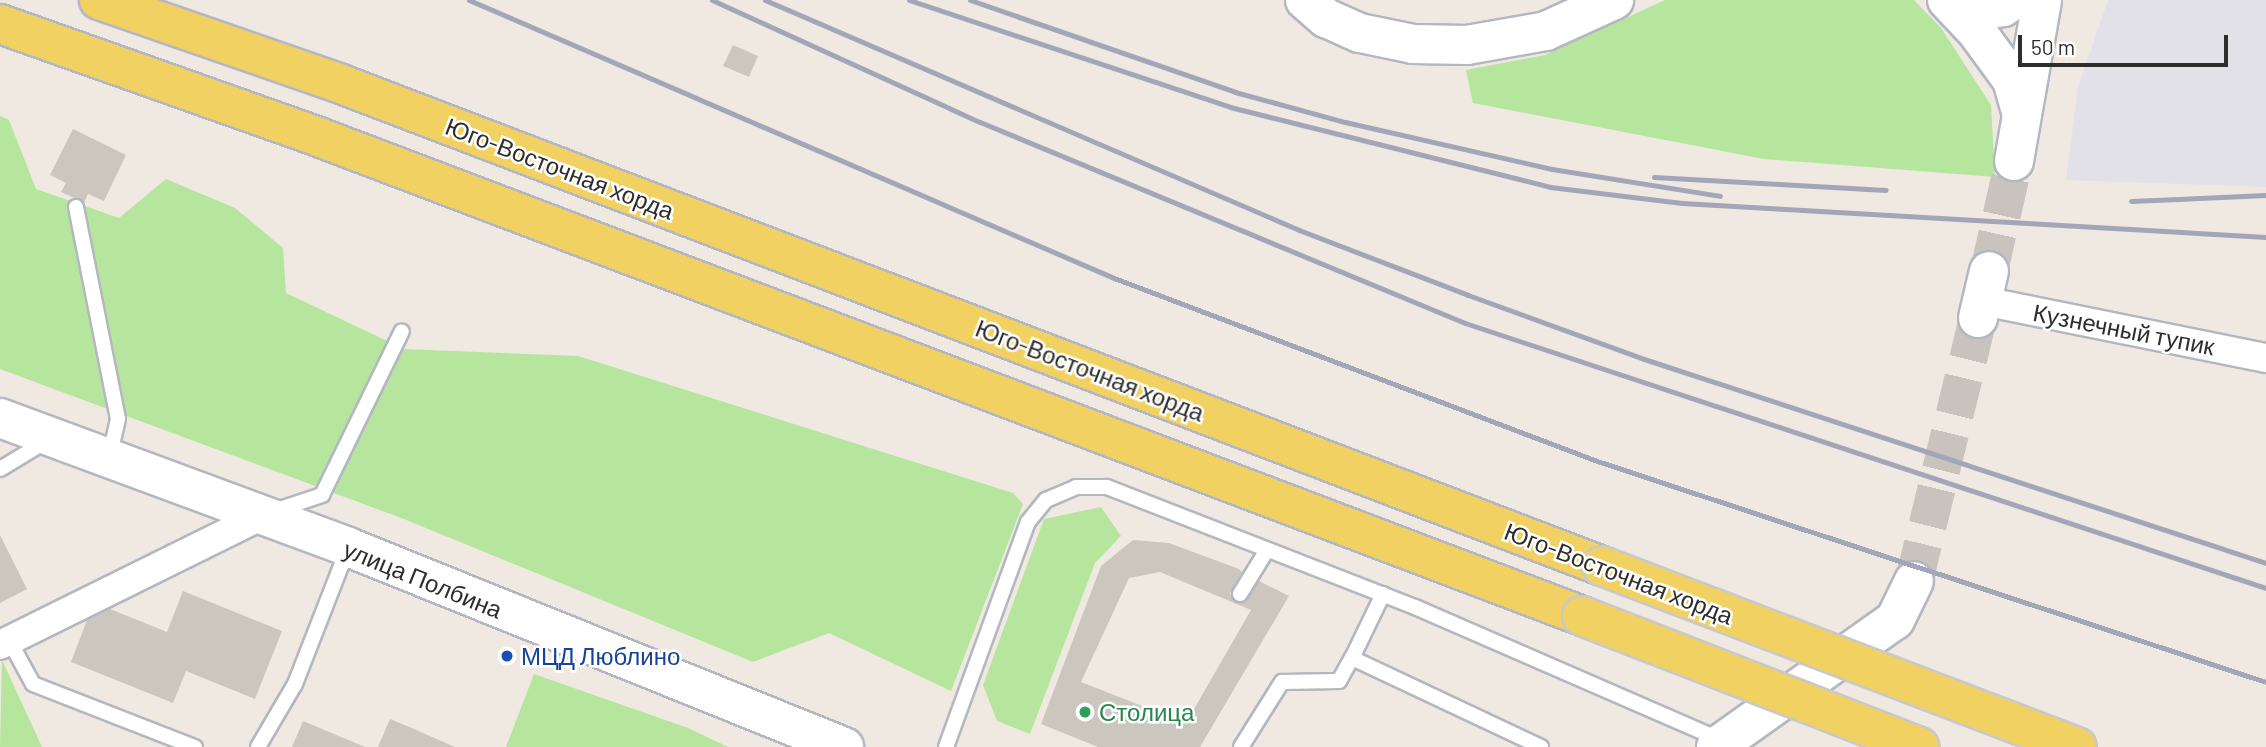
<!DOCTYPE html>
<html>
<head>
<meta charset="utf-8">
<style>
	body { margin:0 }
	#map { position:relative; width:2266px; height:747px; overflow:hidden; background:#efe9e1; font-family:Barlow,sans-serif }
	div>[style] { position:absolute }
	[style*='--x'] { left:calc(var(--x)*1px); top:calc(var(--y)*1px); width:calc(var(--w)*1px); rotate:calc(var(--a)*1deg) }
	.industrial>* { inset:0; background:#e3e1e8 }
	.green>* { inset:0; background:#b6e59e }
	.building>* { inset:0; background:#cbc7bf }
	.secondary-tunnel>* { height:38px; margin-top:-19px; transform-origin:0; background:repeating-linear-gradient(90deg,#c8c4bd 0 38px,transparent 0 57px) }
	.roads { filter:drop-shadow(2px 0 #b4b7c1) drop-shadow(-2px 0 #b4b7c1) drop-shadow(0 2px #b4b7c1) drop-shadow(0 -2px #b4b7c1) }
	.service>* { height:14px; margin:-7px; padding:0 7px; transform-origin:7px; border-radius:7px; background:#fff }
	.minor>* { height:28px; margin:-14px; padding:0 14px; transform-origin:14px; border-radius:14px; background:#fff }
	.tertiary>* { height:35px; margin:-17.5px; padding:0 17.5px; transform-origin:17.5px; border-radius:17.5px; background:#fff }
	.secondary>* { height:38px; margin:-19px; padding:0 19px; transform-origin:19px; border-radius:19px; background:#fff }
	.primary>* { height:38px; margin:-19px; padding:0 19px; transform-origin:19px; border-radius:19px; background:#f2d163 }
	.rail>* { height:5px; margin:-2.5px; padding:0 2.5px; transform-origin:2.5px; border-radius:2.5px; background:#a3a6b8 }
	.bridges { filter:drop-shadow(2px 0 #c9c9c9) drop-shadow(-2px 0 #c9c9c9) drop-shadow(0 2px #c9c9c9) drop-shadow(0 -2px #c9c9c9) }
	.primary-bridge>* { height:38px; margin:-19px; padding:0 19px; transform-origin:19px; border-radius:19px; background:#f2d163 }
	.dots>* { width:19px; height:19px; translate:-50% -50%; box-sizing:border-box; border:4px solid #fff; border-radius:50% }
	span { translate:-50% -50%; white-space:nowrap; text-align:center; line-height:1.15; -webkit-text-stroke:5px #fff; paint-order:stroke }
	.street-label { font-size:24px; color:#2e2e2e }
	.transit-label { font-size:24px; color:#164399 }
	.left { translate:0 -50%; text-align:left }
	.leisure-label { font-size:24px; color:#27864d }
	.scale { position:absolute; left:2018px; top:35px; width:210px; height:32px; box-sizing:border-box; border:4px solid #2e2e2e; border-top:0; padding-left:9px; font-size:21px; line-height:24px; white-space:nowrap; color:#2e2e2e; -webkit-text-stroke:5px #fff; paint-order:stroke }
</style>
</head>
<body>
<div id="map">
	<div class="industrial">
		<div style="clip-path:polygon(2108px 0,2266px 0,2266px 187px,2066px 180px,2078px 87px)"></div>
	</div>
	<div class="green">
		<div style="clip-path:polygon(1665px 0,1914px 0,1941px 28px,1991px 105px,1995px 177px,1764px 159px,1473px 103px,1466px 70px,1545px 55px)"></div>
		<div style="clip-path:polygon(0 116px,9px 120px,36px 189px,119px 218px,166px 179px,235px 208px,283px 248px,286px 293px,404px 349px,578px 356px,1013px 493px,1023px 504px,951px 691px,829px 633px,753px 662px,404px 519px,0 369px)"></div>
		<div style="clip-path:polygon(1101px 507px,1121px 536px,1095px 563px,1030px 734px,997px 721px,983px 685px,1044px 519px)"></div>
		<div style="clip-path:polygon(2px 660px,42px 747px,0 747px)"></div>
		<div style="clip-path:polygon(534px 674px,688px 728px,728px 747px,506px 747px)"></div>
	</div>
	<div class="building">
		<div style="clip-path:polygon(733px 45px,758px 56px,749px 77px,723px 66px)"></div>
		<div style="clip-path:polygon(73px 129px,126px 155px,104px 201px,88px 194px,84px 203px,74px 198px,61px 192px,66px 183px,50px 175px)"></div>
		<div style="clip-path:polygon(0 535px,27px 589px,0 603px)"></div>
		<div style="clip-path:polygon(evenodd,1133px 540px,1169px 543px,1239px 569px,1242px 572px,1230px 593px,1236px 602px,1245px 602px,1259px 581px,1289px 596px,1200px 747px,1098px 747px,1041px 724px,1101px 566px,1133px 540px,1160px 572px,1251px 610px,1186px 723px,1081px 682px,1129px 578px,1160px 572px)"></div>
		<div style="clip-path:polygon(183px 591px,282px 631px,255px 699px,186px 671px,173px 703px,71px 662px,87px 620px,110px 609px,167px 632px)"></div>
		<div style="clip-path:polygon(390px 719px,407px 726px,455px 747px,378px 747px)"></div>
		<div style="clip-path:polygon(303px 721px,365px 747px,292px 747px)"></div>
	</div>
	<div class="secondary-tunnel">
		<div style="--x:1989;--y:271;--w:113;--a:-77.2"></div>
		<div style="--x:1914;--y:581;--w:271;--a:-76.3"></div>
	</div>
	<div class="roads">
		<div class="service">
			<div style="--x:76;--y:207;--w:216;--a:78.8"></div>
			<div style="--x:118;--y:419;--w:40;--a:103"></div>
			<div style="--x:0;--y:469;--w:56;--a:-31.1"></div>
			<div style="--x:274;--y:511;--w:51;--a:-18.4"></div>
			<div style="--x:322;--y:495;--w:182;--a:-64"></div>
			<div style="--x:1240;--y:594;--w:52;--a:-58.5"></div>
			<div style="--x:1383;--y:594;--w:71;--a:115.8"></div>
			<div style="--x:1352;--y:658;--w:209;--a:25.2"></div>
			<div style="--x:9;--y:640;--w:50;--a:61.4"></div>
			<div style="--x:33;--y:684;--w:174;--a:21.3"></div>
			<div style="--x:258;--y:747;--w:73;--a:-59.6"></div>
			<div style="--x:295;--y:684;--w:146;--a:-68.7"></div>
			<div style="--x:946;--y:747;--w:239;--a:-70"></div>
			<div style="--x:1028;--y:522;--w:28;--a:-51"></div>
			<div style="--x:1046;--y:500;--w:33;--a:-23"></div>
			<div style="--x:1076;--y:487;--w:31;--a:0"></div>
			<div style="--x:1107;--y:487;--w:331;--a:21.3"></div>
			<div style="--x:1415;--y:607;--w:331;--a:23.5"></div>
			<div style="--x:1241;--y:747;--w:77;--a:-57.8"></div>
			<div style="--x:1282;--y:682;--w:57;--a:-1"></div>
			<div style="--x:1339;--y:681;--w:26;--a:-61"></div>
		</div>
		<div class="minor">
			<div style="--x:1983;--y:301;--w:289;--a:11.4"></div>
			<div style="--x:0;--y:645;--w:291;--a:-26.3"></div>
		</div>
		<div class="tertiary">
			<div style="--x:1951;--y:3;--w:32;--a:14"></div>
			<div style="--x:1982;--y:11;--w:21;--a:-8"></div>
			<div style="--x:2003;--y:8;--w:14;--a:-34"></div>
		</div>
		<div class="secondary">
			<div style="--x:1305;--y:0;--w:28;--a:41"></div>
			<div style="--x:1326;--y:18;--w:37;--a:24"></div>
			<div style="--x:1360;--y:33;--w:54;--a:11.7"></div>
			<div style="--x:1413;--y:44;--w:54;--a:1.1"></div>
			<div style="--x:1467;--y:45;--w:80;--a:-10"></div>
			<div style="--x:1546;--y:31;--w:75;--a:-24.5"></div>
			<div style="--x:1947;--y:0;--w:44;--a:46.8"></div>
			<div style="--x:1977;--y:32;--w:59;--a:53.9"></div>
			<div style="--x:2012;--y:80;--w:35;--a:74"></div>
			<div style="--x:2014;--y:161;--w:163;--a:-80.1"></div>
			<div style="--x:1978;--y:318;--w:48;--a:-76.8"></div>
			<div style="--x:0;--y:418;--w:371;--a:20.3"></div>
			<div style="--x:348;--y:547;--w:535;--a:21.96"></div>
			<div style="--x:1716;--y:747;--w:219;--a:-35.4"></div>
			<div style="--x:1895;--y:620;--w:43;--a:-64"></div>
		</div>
		<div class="primary">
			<div style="--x:99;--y:0;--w:256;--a:19.1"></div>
			<div style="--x:341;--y:84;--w:1350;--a:20.92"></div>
			<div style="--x:0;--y:24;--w:335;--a:19.5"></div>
			<div style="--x:316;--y:136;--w:1354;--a:20.76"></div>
		</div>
	</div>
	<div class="rail">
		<div style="--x:469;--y:0;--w:702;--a:23.32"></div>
		<div style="--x:1114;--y:278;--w:517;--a:20.75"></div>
		<div style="--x:1597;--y:461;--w:705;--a:18.28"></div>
		<div style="--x:712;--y:0;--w:294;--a:24.5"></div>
		<div style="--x:980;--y:122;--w:525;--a:22.51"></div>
		<div style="--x:1465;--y:323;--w:844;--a:18.31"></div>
		<div style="--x:765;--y:0;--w:581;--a:23.3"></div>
		<div style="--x:1299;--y:230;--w:181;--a:21"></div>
		<div style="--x:1468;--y:295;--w:187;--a:20"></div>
		<div style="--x:1644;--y:359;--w:655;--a:18.16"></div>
		<div style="--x:909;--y:0;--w:338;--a:18.4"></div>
		<div style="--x:1230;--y:107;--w:330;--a:14"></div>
		<div style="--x:1550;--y:187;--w:133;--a:6.9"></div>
		<div style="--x:1682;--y:203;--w:585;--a:3.33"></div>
		<div style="--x:970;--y:0;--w:281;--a:19.1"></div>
		<div style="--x:1235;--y:92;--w:114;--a:15.3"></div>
		<div style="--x:1345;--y:122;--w:212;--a:12.8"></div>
		<div style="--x:1552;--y:169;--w:170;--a:9.1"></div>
		<div style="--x:1654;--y:177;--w:232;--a:3.2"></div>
		<div style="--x:2131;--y:201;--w:135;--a:-2.5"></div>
	</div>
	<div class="bridges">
		<div class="primary-bridge">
			<div style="--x:1602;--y:566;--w:508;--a:20.86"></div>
			<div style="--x:1582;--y:616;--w:362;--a:21.2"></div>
		</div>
	</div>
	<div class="dots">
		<div style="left:507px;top:656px;background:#1a4fb4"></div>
		<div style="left:1085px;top:712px;background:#2e9e5b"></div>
	</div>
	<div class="street-label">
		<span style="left:560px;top:168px;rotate:21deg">Юго-Восточная хорда</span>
		<span style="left:2124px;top:329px;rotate:11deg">Кузнечный тупик</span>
		<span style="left:1090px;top:370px;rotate:21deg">Юго-Восточная хорда</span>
		<span style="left:1619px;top:573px;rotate:21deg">Юго-Восточная хорда</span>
		<span style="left:423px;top:579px;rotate:22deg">улица Полбина</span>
	</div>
	<div class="transit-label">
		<span class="left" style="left:521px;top:656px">МЦД Люблино</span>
	</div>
	<div class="leisure-label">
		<span class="left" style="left:1099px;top:712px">Столица</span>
	</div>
	<div class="scale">50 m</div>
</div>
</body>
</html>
